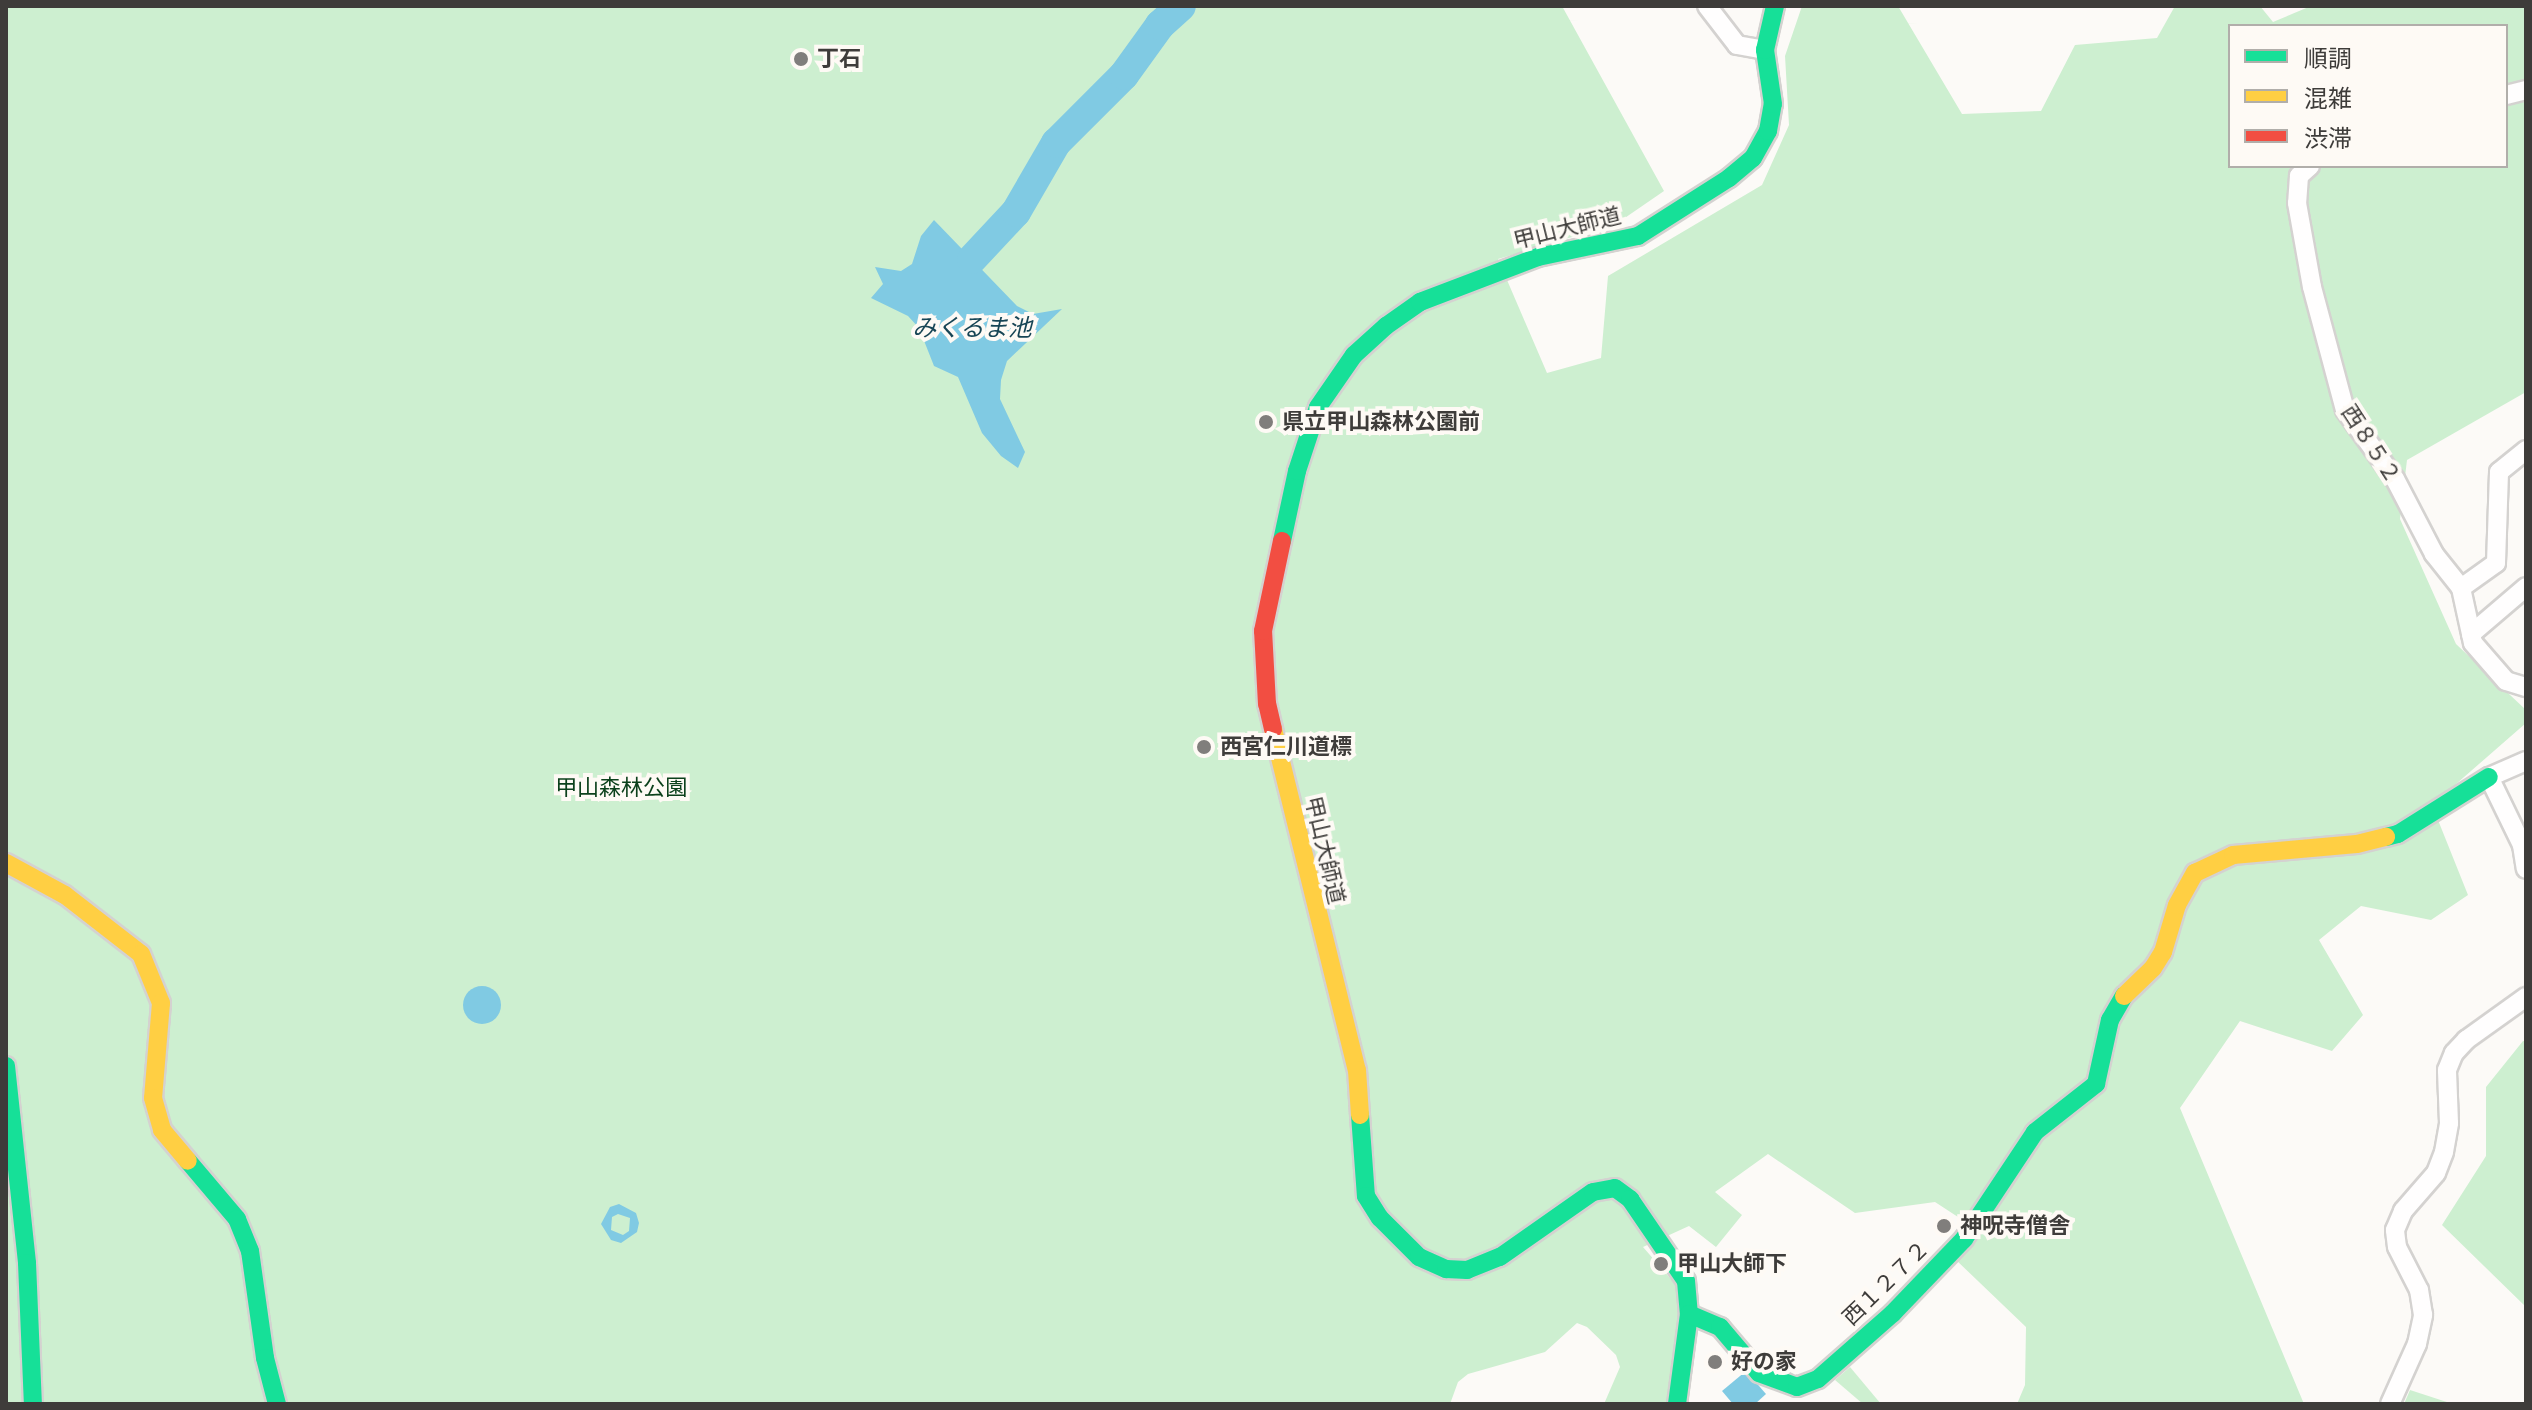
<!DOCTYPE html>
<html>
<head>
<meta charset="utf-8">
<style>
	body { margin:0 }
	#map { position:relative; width:2532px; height:1410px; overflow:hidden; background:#fcfaf7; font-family:Inter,"Noto Sans JP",sans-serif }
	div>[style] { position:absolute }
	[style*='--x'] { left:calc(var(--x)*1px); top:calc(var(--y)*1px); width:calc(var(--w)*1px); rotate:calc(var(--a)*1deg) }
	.green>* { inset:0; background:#cdefd0 }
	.water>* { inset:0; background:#80cae3 }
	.round { border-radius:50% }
	.river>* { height:30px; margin:-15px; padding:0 15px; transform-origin:15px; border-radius:15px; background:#80cae3 }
	.roads { filter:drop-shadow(2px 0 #d4d2d0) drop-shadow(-2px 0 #d4d2d0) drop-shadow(0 2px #d4d2d0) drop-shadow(0 -2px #d4d2d0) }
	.street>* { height:18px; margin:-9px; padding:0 9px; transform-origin:9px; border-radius:9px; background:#fffefe }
	.fast>* { height:18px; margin:-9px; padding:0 9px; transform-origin:9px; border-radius:9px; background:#16e098 }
	.slow>* { height:18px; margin:-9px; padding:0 9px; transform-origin:9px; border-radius:9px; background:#ffcf43 }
	.jam>* { height:18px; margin:-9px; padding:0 9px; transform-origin:9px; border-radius:9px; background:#f24e42 }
	.dots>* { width:22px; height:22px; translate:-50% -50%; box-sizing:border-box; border:4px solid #fefaf5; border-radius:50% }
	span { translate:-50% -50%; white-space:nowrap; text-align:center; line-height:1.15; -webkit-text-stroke:8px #fefaf5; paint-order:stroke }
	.poi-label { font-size:22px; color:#3e3c3a; font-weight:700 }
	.left { translate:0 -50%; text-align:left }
	.street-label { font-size:22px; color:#3e3c3a }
	.park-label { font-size:22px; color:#0c411c }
	.water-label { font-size:24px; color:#174555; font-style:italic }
	.frame { position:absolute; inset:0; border:8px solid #3e3c3a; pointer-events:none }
	.legend { position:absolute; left:2228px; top:24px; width:280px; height:144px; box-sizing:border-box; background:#fefaf5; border:2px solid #b1aeaa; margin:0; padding:10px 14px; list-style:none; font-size:24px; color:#3e3c3a }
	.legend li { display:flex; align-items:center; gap:16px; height:40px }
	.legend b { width:40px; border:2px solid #b1aeaa }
</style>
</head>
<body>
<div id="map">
	<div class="green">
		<div style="clip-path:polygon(evenodd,6px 6px,1562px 6px,1664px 191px,1616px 224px,1498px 259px,1547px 373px,1601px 358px,1608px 276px,1762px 185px,1789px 125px,1785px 56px,1802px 6px,1898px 6px,1962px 114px,2041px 111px,2075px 45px,2157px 38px,2175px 6px,2260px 6px,2273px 22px,2311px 6px,2526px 6px,2526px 392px,2407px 460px,2400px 519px,2456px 644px,2526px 710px,2526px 723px,2432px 805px,2468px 895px,2431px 920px,2361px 906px,2319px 940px,2363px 1015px,2332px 1051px,2240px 1021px,2180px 1108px,2304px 1404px,2017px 1404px,2025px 1385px,2026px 1327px,1955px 1259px,1981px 1232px,1935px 1202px,1855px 1213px,1768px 1154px,1715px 1192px,1742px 1215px,1716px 1247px,1689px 1226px,1643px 1247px,1677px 1286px,1679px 1304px,1670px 1404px,1604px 1404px,1620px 1367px,1616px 1355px,1587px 1327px,1577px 1323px,1545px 1352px,1468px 1374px,1458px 1382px,1450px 1404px,6px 1404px,6px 6px,2230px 26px,2506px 26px,2506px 166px,2230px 166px,2230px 26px)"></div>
		<div style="clip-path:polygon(2523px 1041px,2526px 1041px,2526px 1307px,2442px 1225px,2486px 1156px,2486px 1087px)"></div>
		<div style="clip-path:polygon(1850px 1367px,1881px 1404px,1863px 1404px,1835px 1380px)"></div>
		<div style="clip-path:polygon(2410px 1390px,2453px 1404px,2404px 1404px)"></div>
	</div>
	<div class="water">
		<div style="clip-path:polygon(934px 220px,1017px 306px,1033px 314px,1062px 309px,1007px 361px,1001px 380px,1000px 399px,1025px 452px,1018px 468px,1001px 456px,982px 433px,958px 377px,934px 366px,919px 328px,908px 316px,871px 298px,883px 284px,875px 267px,901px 271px,912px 264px,921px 236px)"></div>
		<div class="round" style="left:463px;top:986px;width:38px;height:38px"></div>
		<div style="clip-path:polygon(evenodd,619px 1204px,636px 1213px,639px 1223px,637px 1232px,621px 1243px,611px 1240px,601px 1224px,610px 1207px,619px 1204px,618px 1214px,630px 1218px,629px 1231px,623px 1235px,611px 1230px,612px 1217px,618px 1214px)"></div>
		<div style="clip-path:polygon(1746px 1371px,1766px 1394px,1755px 1404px,1733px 1404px,1722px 1391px)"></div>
	</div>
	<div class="river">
		<div style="--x:972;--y:259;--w:64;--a:-46.9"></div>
		<div style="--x:1016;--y:212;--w:80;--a:-59.9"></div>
		<div style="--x:1056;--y:143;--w:96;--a:-45"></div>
		<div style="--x:1124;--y:75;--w:62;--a:-54.2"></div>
		<div style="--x:1160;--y:25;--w:28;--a:-42"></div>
	</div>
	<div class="roads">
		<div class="street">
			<div style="--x:1707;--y:6;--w:49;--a:52.4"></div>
			<div style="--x:1737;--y:45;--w:28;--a:10"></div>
			<div style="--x:2506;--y:95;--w:21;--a:-14"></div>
			<div style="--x:2310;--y:166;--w:15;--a:138"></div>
			<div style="--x:2299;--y:176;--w:27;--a:94"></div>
			<div style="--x:2297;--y:203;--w:85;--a:79.9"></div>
			<div style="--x:2312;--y:287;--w:127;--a:75"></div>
			<div style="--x:2345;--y:410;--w:85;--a:54.1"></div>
			<div style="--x:2395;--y:479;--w:85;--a:62.5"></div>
			<div style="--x:2434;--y:554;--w:43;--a:51.5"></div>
			<div style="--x:2461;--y:588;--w:56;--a:77.7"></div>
			<div style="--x:2473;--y:643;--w:50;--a:49"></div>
			<div style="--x:2506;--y:681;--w:21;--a:17"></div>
			<div style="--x:2461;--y:588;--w:43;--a:-35.5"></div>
			<div style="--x:2496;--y:563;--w:91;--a:-88.1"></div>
			<div style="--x:2499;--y:472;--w:35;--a:-39"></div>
			<div style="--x:2471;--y:634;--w:72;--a:-40.5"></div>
			<div style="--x:2526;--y:761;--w:40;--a:156.6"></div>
			<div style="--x:2489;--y:777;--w:76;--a:64.1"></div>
			<div style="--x:2522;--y:845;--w:24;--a:81"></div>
			<div style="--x:2390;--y:1404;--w:66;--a:-65.8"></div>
			<div style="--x:2417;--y:1344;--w:30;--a:-78"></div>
			<div style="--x:2423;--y:1315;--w:25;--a:-99"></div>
			<div style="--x:2419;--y:1290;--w:48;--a:-117.1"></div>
			<div style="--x:2397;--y:1247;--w:17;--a:-97"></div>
			<div style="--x:2395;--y:1230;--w:21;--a:-67"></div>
			<div style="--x:2403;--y:1211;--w:50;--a:-49"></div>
			<div style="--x:2436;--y:1173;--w:22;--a:-69"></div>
			<div style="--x:2444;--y:1152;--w:29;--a:-80"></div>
			<div style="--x:2449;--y:1123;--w:53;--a:-92.2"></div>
			<div style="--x:2447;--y:1070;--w:18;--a:-68"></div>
			<div style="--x:2454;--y:1053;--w:18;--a:-47"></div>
			<div style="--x:2466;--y:1040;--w:74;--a:-35.6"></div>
		</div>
		<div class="fast">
			<div style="--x:1282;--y:541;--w:72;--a:-77.9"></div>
			<div style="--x:1297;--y:471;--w:67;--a:-71.8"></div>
			<div style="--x:1318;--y:407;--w:63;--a:-55.3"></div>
			<div style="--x:1354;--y:355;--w:43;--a:-42.2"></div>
			<div style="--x:1386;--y:326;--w:42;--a:-35.2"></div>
			<div style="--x:1420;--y:302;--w:126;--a:-20.9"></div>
			<div style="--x:1538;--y:257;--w:102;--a:-11.9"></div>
			<div style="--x:1638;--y:236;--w:108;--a:-32.5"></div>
			<div style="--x:1729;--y:178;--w:31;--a:-40"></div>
			<div style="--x:1753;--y:158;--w:31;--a:-61"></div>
			<div style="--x:1768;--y:131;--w:27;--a:-80"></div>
			<div style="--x:1773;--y:104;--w:55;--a:-98.4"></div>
			<div style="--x:1765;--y:50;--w:45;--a:-77.2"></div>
			<div style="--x:2386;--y:837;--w:12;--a:-14"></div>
			<div style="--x:2398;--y:834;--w:107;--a:-32.1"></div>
			<div style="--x:6;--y:1066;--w:198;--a:83.9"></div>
			<div style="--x:27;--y:1263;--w:141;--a:87.6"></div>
			<div style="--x:1360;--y:1115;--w:81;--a:85.8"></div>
			<div style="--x:1366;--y:1196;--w:26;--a:58"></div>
			<div style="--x:1380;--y:1218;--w:55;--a:45"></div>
			<div style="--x:1419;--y:1257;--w:30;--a:24"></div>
			<div style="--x:1446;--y:1269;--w:21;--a:3"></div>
			<div style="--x:1467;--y:1270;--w:35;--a:-22"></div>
			<div style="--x:1500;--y:1257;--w:113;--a:-35"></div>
			<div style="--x:1593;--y:1192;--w:22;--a:-10"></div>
			<div style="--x:1615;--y:1188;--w:19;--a:36"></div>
			<div style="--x:1630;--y:1199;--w:99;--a:55.7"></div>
			<div style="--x:1686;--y:1281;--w:33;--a:85"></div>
			<div style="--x:1689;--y:1314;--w:91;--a:97.6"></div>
			<div style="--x:188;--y:1161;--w:76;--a:49.8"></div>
			<div style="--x:237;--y:1219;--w:35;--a:68"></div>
			<div style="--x:250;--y:1251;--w:108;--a:82"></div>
			<div style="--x:265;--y:1358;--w:48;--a:75.4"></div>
			<div style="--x:1689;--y:1314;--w:34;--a:23"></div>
			<div style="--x:1720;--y:1327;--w:60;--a:49.7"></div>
			<div style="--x:1759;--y:1373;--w:40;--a:20.2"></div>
			<div style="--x:1797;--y:1387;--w:22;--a:-21"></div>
			<div style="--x:1818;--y:1379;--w:100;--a:-41.3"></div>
			<div style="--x:1893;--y:1313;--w:103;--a:-46.2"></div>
			<div style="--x:1964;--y:1239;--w:128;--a:-56.4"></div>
			<div style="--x:2035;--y:1132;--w:78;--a:-38.2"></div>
			<div style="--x:2096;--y:1084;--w:66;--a:-77.7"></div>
			<div style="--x:2110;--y:1020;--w:28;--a:-60"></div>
		</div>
		<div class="slow">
			<div style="--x:1273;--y:729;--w:351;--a:76.2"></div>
			<div style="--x:1357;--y:1070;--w:45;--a:86.2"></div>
			<div style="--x:6;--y:863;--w:67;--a:28.5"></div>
			<div style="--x:65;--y:895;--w:96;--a:37.8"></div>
			<div style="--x:141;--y:954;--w:53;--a:67.8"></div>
			<div style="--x:161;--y:1003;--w:95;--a:94.8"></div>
			<div style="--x:153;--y:1098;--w:33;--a:74"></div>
			<div style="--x:162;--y:1130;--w:40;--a:50"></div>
			<div style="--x:2124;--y:996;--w:40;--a:-44"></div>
			<div style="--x:2153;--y:968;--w:19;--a:-58"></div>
			<div style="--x:2163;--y:952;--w:49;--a:-73.4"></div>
			<div style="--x:2177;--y:905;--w:37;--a:-61"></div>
			<div style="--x:2195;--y:873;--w:42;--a:-25.3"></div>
			<div style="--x:2233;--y:855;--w:124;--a:-5.1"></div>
			<div style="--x:2357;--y:844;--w:30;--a:-14"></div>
		</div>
		<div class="jam">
			<div style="--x:1273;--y:729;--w:26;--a:-103"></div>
			<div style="--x:1267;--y:704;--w:73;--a:-93.1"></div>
			<div style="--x:1263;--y:631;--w:92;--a:-78.1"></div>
		</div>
	</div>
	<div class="dots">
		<div style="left:801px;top:59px;background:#807e7c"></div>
		<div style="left:1266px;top:422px;background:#807e7c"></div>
		<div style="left:1204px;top:747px;background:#807e7c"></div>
		<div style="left:1944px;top:1226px;background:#807e7c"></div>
		<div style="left:1661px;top:1264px;background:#807e7c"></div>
		<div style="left:1715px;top:1362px;background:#807e7c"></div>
	</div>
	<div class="poi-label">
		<span class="left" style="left:817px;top:59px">丁石</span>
		<span class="left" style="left:1282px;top:422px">県立甲山森林公園前</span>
		<span class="left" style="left:1220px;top:747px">西宮仁川道標</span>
		<span class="left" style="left:1960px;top:1226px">神呪寺僧舎</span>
		<span class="left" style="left:1677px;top:1264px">甲山大師下</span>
		<span class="left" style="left:1731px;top:1362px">好の家</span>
	</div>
	<div class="street-label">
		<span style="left:1567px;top:228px;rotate:-14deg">甲山大師道</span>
		<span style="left:2371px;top:444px;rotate:57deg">西８５２</span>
		<span style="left:1325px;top:850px;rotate:77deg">甲山大師道</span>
		<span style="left:1886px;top:1283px;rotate:-44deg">西１２７２</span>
	</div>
	<div class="park-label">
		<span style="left:621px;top:788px">甲山森林公園</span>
	</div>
	<div class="water-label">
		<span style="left:972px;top:328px">みくるま池</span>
	</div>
	<div class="frame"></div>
	<ul class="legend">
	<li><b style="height:10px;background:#16e098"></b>順調</li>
	<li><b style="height:10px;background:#ffcf43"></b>混雑</li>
	<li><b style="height:10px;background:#f24e42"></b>渋滞</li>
	</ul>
</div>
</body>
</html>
